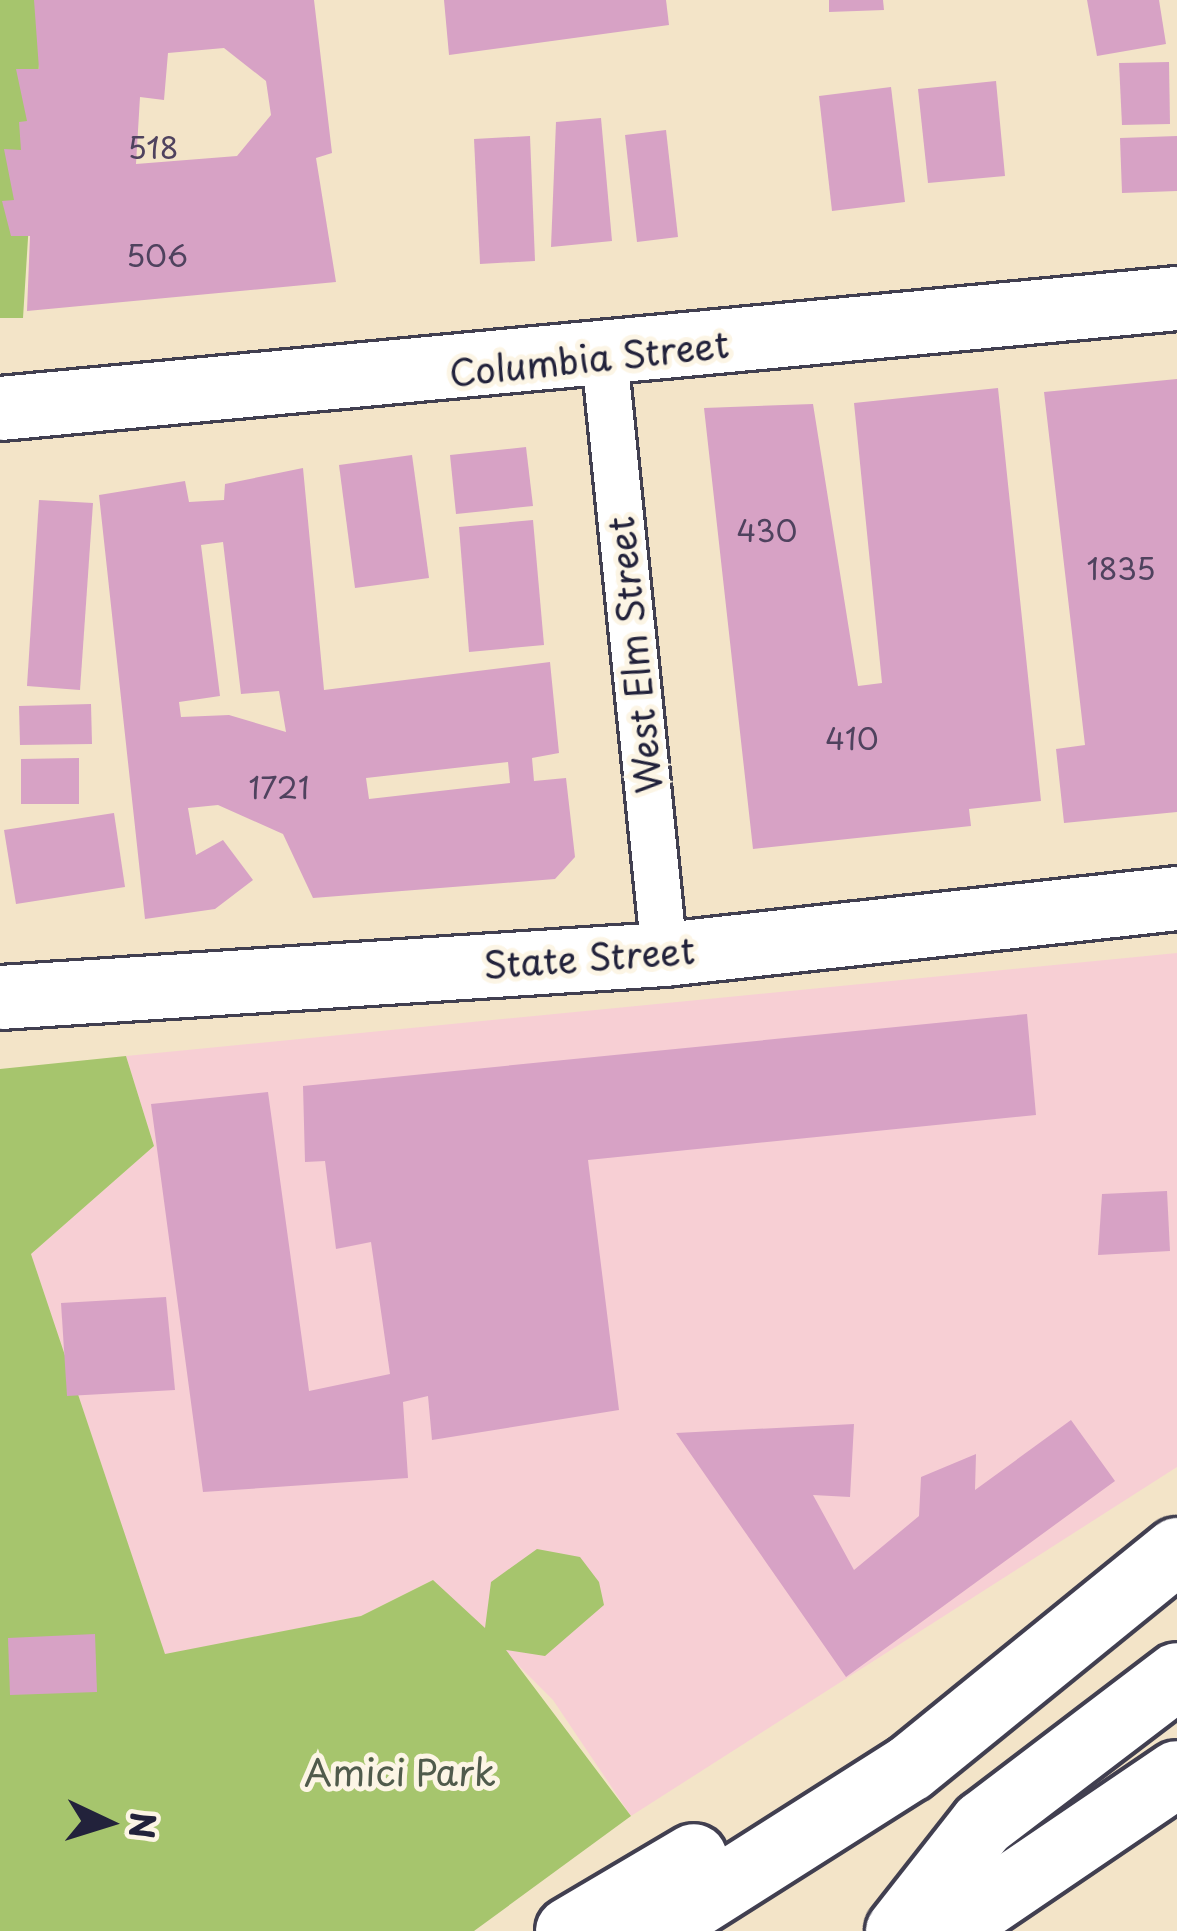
<!DOCTYPE html>
<html>
<head>
<meta charset="utf-8">
<style>
	body { margin:0 }
	#map { position:relative; width:1177px; height:1931px; overflow:hidden; background:#f3e4c8; font-family:"Playpen Sans",sans-serif }
	div>[style] { position:absolute }
	[style*='--x'] { left:calc(var(--x)*1px); top:calc(var(--y)*1px); width:calc(var(--w)*1px); rotate:calc(var(--a)*1deg) }
	.built>* { inset:0; background:#f7cfd4 }
	.green>* { inset:0; background:#a6c56d }
	.building>* { inset:0; background:#d7a2c5 }
	.roads { filter:drop-shadow(3px 0 #413f50) drop-shadow(-3px 0 #413f50) drop-shadow(0 3px #413f50) drop-shadow(0 -3px #413f50) }
	.street>* { height:45px; margin:-22.5px; padding:0 22.5px; transform-origin:22.5px; border-radius:22.5px; background:#fff }
	.secondary>* { height:63px; margin:-31.5px; padding:0 31.5px; transform-origin:31.5px; border-radius:31.5px; background:#fff }
	.highway>* { height:66px; margin:-33px; padding:0 33px; transform-origin:33px; border-radius:33px; background:#fff }
	span { translate:-50% -50%; white-space:nowrap; text-align:center; line-height:1.15; -webkit-text-stroke:10px #fcf5e5; paint-order:stroke }
	.number-label { font-size:30px; color:#4f425e }
	.number-label span { -webkit-text-stroke-width:0 }
	.street-label { font-size:36px; color:#22223b }
	.park-label { font-size:36px; color:#505b4c }
	.north { position:absolute; left:48px; top:1763px; width:120px; height:120px; -webkit-text-stroke:9px #fcf5e5; paint-order:stroke; rotate:94deg; font-size:33px; font-weight:700; line-height:48px; text-align:center; color:#22223b }
	.north::after { content:''; display:block; margin:auto; width:42px; height:54px; background:#22223b; clip-path:polygon(50% 0,100% 100%,50% 72%,0 100%) }
</style>
</head>
<body>
<div id="map">
	<div class="built">
		<div style="clip-path:polygon(1177px 953px,1177px 1467px,631px 1816px,553px 1700px,433px 1580px,361px 1616px,165px 1655px,31px 1254px,154px 1146px,126px 1056px)"></div>
	</div>
	<div class="green">
		<div style="clip-path:polygon(0 0,43px 0,23px 318px,0 318px)"></div>
		<div style="clip-path:polygon(126px 1056px,154px 1146px,31px 1254px,165px 1654px,361px 1616px,433px 1580px,485px 1628px,491px 1582px,537px 1549px,580px 1557px,599px 1582px,604px 1605px,545px 1656px,506px 1650px,631px 1816px,474px 1931px,0 1931px,0 1069px)"></div>
	</div>
	<div class="building">
		<div style="clip-path:polygon(evenodd,34px 0,314px 0,332px 153px,316px 158px,336px 282px,27px 311px,30px 236px,11px 236px,2px 201px,14px 200px,4px 149px,21px 150px,19px 122px,27px 121px,16px 69px,39px 69px,34px 0,224px 48px,266px 81px,271px 115px,237px 156px,136px 164px,140px 97px,164px 100px,168px 53px,224px 48px)"></div>
		<div style="clip-path:polygon(444px 0,666px 0,669px 25px,449px 55px)"></div>
		<div style="clip-path:polygon(829px 0,883px 0,884px 10px,829px 12px)"></div>
		<div style="clip-path:polygon(1087px 0,1159px 0,1166px 44px,1097px 56px)"></div>
		<div style="clip-path:polygon(1169px 62px,1170px 124px,1122px 125px,1119px 63px)"></div>
		<div style="clip-path:polygon(996px 81px,1005px 176px,928px 183px,918px 89px)"></div>
		<div style="clip-path:polygon(891px 87px,905px 202px,832px 211px,819px 96px)"></div>
		<div style="clip-path:polygon(601px 118px,612px 241px,551px 247px,556px 122px)"></div>
		<div style="clip-path:polygon(666px 130px,678px 237px,637px 242px,625px 135px)"></div>
		<div style="clip-path:polygon(530px 136px,535px 261px,480px 264px,474px 139px)"></div>
		<div style="clip-path:polygon(1177px 136px,1177px 191px,1122px 193px,1120px 138px)"></div>
		<div style="clip-path:polygon(1177px 379px,1177px 812px,1064px 823px,1056px 749px,1085px 745px,1044px 392px)"></div>
		<div style="clip-path:polygon(998px 388px,1041px 801px,969px 809px,971px 826px,753px 849px,704px 408px,813px 404px,858px 686px,882px 683px,854px 403px)"></div>
		<div style="clip-path:polygon(526px 447px,533px 506px,456px 514px,450px 455px)"></div>
		<div style="clip-path:polygon(412px 455px,429px 578px,355px 588px,339px 465px)"></div>
		<div style="clip-path:polygon(evenodd,303px 468px,324px 690px,550px 662px,559px 753px,532px 758px,534px 781px,566px 778px,575px 857px,555px 879px,313px 898px,283px 834px,218px 805px,188px 808px,196px 855px,223px 840px,253px 880px,215px 909px,145px 919px,99px 495px,185px 481px,189px 502px,224px 500px,225px 484px,303px 468px,223px 542px,241px 694px,279px 691px,286px 732px,229px 715px,181px 717px,179px 702px,220px 696px,201px 545px,223px 542px,303px 468px,508px 762px,510px 783px,369px 799px,366px 778px,508px 762px)"></div>
		<div style="clip-path:polygon(39px 500px,93px 503px,80px 690px,27px 686px)"></div>
		<div style="clip-path:polygon(533px 520px,544px 645px,469px 652px,459px 527px)"></div>
		<div style="clip-path:polygon(91px 704px,92px 744px,20px 745px,19px 706px)"></div>
		<div style="clip-path:polygon(79px 758px,79px 804px,21px 804px,21px 759px)"></div>
		<div style="clip-path:polygon(114px 813px,125px 887px,16px 904px,4px 830px)"></div>
		<div style="clip-path:polygon(1027px 1014px,1036px 1115px,588px 1160px,619px 1410px,432px 1440px,428px 1396px,403px 1402px,408px 1478px,203px 1492px,151px 1104px,268px 1092px,309px 1391px,390px 1374px,371px 1242px,336px 1249px,325px 1161px,305px 1162px,303px 1086px)"></div>
		<div style="clip-path:polygon(1167px 1191px,1170px 1251px,1098px 1255px,1102px 1194px)"></div>
		<div style="clip-path:polygon(166px 1297px,175px 1390px,67px 1396px,61px 1303px)"></div>
		<div style="clip-path:polygon(1071px 1420px,1115px 1481px,846px 1677px,676px 1433px,854px 1424px,850px 1497px,813px 1495px,854px 1570px,919px 1516px,921px 1477px,976px 1454px,975px 1490px)"></div>
		<div style="clip-path:polygon(95px 1634px,97px 1692px,10px 1695px,8px 1638px)"></div>
	</div>
	<div class="roads">
		<div class="street">
			<div style="--x:604;--y:356;--w:601;--a:84.27"></div>
		</div>
		<div class="secondary">
			<div style="--x:0;--y:408;--w:1182;--a:-5.34"></div>
			<div style="--x:0;--y:997;--w:665;--a:-3.71"></div>
			<div style="--x:664;--y:954;--w:516;--a:-6.23"></div>
		</div>
		<div class="highway">
			<div style="--x:569;--y:1931;--w:145;--a:-30.6"></div>
			<div style="--x:653;--y:1931;--w:304;--a:-32.4"></div>
			<div style="--x:910;--y:1768;--w:344;--a:-39.1"></div>
			<div style="--x:899;--y:1931;--w:136;--a:-51.9"></div>
			<div style="--x:983;--y:1824;--w:244;--a:-37.3"></div>
			<div style="--x:946;--y:1931;--w:279;--a:-34.2"></div>
		</div>
	</div>
	<div class="number-label">
		<span style="left:153px;top:147px">518</span>
		<span style="left:157px;top:255px">506</span>
		<span style="left:767px;top:530px">430</span>
		<span style="left:1121px;top:568px">1835</span>
		<span style="left:852px;top:738px">410</span>
		<span style="left:279px;top:787px">1721</span>
	</div>
	<div class="street-label">
		<span style="left:589px;top:358px;rotate:-6deg">Columbia Street</span>
		<span style="left:634px;top:655px;rotate:-96deg">West Elm Street</span>
		<span style="left:589px;top:957px;rotate:-4deg">State Street</span>
	</div>
	<div class="park-label">
		<span style="left:400px;top:1772px">Amici Park</span>
	</div>
	<div class="north">N</div>
</div>
</body>
</html>
